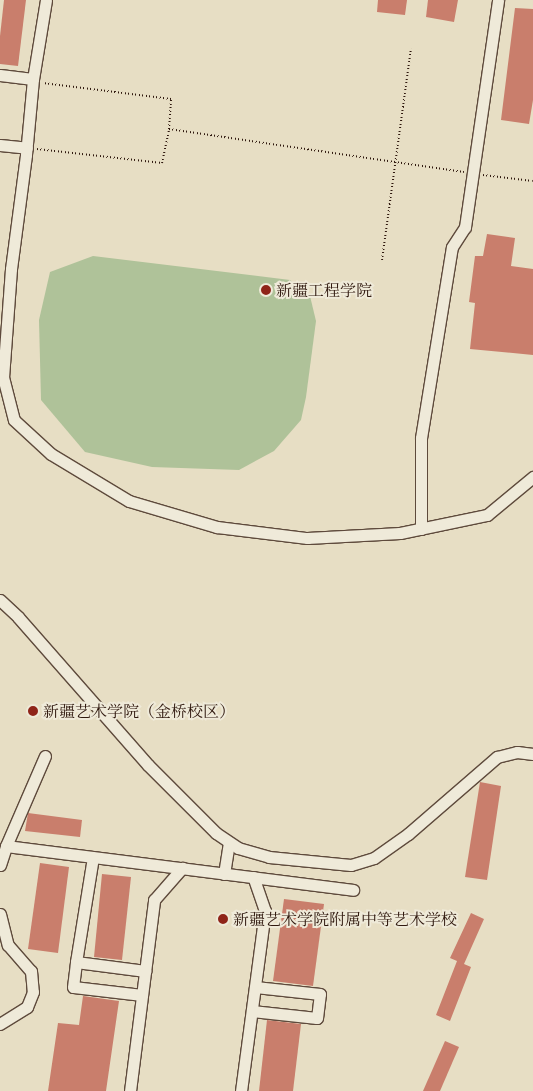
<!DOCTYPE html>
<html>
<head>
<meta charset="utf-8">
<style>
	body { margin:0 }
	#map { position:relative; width:533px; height:1091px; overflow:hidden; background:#e7dec4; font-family:"Gentium Book Plus","Noto Serif SC",serif }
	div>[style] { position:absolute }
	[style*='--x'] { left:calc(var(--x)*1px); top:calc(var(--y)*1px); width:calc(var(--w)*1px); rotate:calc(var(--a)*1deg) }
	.green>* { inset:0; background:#afc299 }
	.building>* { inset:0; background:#c97e6c }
	.path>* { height:2px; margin-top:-1px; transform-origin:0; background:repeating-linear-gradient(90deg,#30190f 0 1px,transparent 0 3.5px) }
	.roads { filter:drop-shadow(1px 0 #5e4a3c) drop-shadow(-1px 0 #5e4a3c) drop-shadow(0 1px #5e4a3c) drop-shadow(0 -1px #5e4a3c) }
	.minor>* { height:11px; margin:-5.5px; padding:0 5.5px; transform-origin:5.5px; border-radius:5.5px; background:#efead9 }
	.dots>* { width:14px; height:14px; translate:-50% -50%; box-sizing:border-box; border:2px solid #efead9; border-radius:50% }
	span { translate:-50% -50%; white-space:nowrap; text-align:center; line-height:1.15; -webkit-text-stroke:4px #efead9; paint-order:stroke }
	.poi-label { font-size:16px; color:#30190f }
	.left { translate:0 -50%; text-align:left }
</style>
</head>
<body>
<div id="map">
	<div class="green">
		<div style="clip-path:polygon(93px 256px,290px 280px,310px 296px,316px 321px,306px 397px,301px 420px,274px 451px,239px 470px,152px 467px,85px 452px,41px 400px,39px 320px,50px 272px)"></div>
	</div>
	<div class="building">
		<div style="clip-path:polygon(4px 0,26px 0,18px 66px,0 64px,0 36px)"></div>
		<div style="clip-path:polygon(378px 0,407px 0,405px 15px,377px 12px)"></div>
		<div style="clip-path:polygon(428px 0,458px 0,454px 22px,426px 17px)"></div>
		<div style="clip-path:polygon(515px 8px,533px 9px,533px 100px,529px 124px,501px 120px)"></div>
		<div style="clip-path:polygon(487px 234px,515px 238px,511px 266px,533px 269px,533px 355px,470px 349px,475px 303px,469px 302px,475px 256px,483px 256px)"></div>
		<div style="clip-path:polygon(480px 782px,501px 786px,487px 880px,465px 877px)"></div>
		<div style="clip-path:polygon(28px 813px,82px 820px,80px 837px,25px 831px)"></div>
		<div style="clip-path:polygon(40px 863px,69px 867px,58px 953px,28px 949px)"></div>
		<div style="clip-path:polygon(102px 874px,131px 877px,122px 960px,94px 957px)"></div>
		<div style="clip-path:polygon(284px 899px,324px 904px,313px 986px,273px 981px)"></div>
		<div style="clip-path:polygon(471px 913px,484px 919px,464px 964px,471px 967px,450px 1021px,436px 1015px,457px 961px,450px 958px)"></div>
		<div style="clip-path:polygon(83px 996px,119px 1001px,106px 1091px,48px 1091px,58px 1023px,79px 1025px)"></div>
		<div style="clip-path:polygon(267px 1020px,301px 1024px,293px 1091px,259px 1091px)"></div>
		<div style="clip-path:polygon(445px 1041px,459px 1047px,440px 1091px,423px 1091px)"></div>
	</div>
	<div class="path">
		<div style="--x:169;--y:129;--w:298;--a:8.3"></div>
		<div style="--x:37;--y:149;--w:126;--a:6.4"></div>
		<div style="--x:162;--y:163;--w:35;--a:-78"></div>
		<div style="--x:169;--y:129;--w:30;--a:-86"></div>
		<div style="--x:171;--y:99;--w:129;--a:-172.9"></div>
		<div style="--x:483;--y:175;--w:50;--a:6.8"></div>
		<div style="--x:382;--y:260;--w:213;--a:-82.2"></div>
	</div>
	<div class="roads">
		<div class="minor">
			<div style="--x:46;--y:0;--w:80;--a:99.3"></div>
			<div style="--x:33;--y:79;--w:76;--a:95.3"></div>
			<div style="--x:26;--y:155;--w:115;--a:97.5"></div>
			<div style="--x:11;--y:269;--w:108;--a:94.2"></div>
			<div style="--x:3;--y:377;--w:44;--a:75.7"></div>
			<div style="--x:14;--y:420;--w:50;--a:42.6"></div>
			<div style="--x:51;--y:454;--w:91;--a:31.1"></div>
			<div style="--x:129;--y:501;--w:92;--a:16.5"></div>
			<div style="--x:217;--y:527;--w:91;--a:7"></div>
			<div style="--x:307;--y:538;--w:93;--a:-3.1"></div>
			<div style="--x:400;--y:533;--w:89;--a:-11.7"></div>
			<div style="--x:487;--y:515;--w:60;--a:-39.6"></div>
			<div style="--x:0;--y:75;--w:33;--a:7"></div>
			<div style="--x:0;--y:145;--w:27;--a:6"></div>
			<div style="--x:421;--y:529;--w:91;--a:-90"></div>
			<div style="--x:421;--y:438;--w:193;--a:-80.8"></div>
			<div style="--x:452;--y:247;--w:24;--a:-57"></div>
			<div style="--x:465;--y:227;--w:229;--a:-81.7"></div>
			<div style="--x:0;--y:600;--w:25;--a:43"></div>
			<div style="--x:18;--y:617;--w:197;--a:48.7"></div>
			<div style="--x:148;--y:765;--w:96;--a:45"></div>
			<div style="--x:216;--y:833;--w:27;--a:34"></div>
			<div style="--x:238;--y:848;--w:32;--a:16"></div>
			<div style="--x:269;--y:857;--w:82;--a:5.6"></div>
			<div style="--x:351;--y:865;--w:24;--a:-17"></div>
			<div style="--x:374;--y:858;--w:42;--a:-35.2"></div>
			<div style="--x:408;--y:834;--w:118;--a:-40.9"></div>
			<div style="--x:497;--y:757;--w:21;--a:-14"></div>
			<div style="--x:517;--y:752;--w:16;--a:7"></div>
			<div style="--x:6;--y:846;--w:350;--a:7.2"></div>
			<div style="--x:0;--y:865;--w:20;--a:-72"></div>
			<div style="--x:6;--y:846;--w:98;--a:-66.6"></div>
			<div style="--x:224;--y:874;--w:32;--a:-81"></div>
			<div style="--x:0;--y:914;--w:32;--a:76"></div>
			<div style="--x:8;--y:945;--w:35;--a:49"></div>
			<div style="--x:31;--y:971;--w:21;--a:85"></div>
			<div style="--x:33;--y:992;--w:16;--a:112"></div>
			<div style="--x:27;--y:1007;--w:32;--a:148"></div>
			<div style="--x:76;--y:962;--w:106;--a:-80.8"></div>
			<div style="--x:142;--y:995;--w:69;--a:-173.4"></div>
			<div style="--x:73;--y:987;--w:25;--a:-83"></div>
			<div style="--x:76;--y:962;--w:70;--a:7.4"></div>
			<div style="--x:252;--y:1011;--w:65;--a:6.1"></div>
			<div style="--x:317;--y:1018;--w:24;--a:-83"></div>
			<div style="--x:320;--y:994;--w:65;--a:-173.9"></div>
			<div style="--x:130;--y:1091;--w:193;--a:-82.8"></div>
			<div style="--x:154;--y:900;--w:43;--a:-48.8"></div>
			<div style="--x:241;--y:1091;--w:182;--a:-82.4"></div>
			<div style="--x:265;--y:911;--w:36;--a:-109"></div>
		</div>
	</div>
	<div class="dots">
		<div style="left:266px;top:290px;background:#8f2418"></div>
		<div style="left:33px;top:711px;background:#8f2418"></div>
		<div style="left:223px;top:919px;background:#8f2418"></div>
	</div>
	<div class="poi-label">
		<span class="left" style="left:276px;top:290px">新疆工程学院</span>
		<span class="left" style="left:43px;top:711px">新疆艺术学院（金桥校区）</span>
		<span class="left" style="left:233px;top:919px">新疆艺术学院附属中等艺术学校</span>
	</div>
</div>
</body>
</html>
